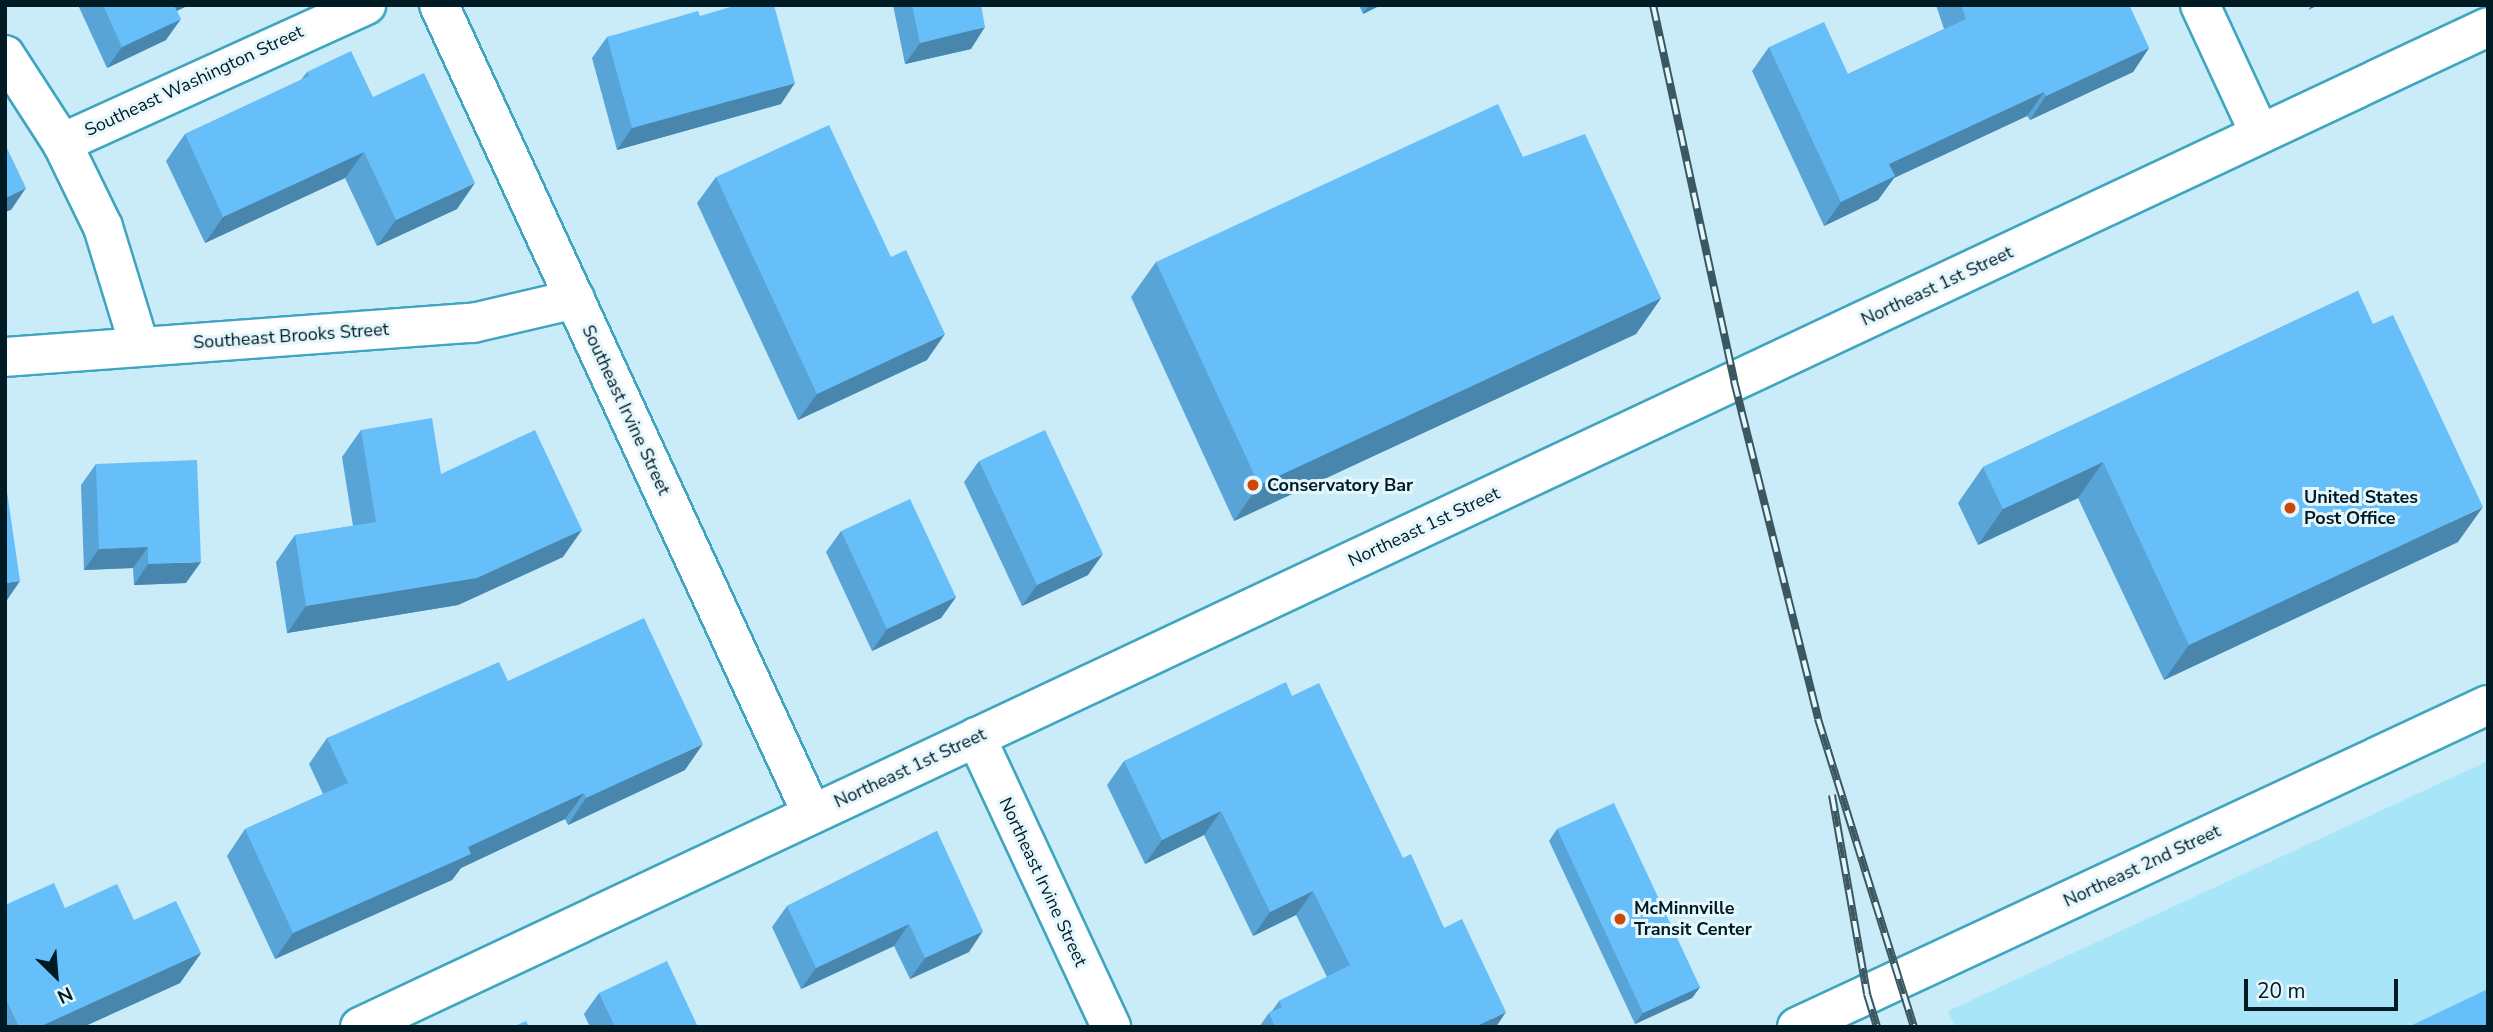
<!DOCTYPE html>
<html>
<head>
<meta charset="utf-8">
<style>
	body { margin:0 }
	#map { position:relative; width:2493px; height:1032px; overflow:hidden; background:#c9ecf8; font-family:"Nunito Sans",sans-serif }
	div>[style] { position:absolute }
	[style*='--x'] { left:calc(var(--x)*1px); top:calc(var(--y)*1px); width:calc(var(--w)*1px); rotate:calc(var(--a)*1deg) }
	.built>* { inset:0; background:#a8e5f8 }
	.roads { filter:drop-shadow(2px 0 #3fa5c1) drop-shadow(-2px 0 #3fa5c1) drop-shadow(0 2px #3fa5c1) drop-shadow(0 -2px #3fa5c1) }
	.street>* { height:38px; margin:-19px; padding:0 19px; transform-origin:19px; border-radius:19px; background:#fff }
	.secondary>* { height:38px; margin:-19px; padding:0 19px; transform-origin:19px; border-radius:19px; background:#fff }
	.rail>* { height:8px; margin-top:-4px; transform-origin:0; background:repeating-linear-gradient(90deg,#e5f6fc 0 16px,#3a5862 0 32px); box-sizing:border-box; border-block:2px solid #3a5862 }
	.wall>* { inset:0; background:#59a4d6 }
	.shaded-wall>* { inset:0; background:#4886ae }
	.building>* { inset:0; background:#67bff9 }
	.dots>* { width:19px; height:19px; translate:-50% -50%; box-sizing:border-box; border:4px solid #e5f6fc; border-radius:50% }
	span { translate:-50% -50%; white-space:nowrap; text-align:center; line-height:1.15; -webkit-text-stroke:6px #e5f6fc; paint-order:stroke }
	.street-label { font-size:18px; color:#001b24 }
	.poi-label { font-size:18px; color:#001b24; font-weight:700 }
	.left { translate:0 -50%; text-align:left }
	.frame { position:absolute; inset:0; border:7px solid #001b24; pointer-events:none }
	.north { position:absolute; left:21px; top:941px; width:70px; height:70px; -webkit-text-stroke:5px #e5f6fc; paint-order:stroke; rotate:155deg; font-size:19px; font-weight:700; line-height:28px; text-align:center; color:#001b24 }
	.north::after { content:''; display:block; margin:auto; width:24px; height:32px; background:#001b24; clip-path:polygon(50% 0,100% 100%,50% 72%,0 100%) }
	.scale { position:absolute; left:2244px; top:979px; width:154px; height:32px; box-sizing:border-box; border:4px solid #001b24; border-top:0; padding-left:9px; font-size:21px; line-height:24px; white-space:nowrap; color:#001b24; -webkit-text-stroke:5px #e5f6fc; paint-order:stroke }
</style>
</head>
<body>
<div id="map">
	<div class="built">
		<div style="clip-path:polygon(2488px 761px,2488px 1027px,1955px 1027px,1948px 1011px)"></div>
	</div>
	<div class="roads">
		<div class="street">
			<div style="--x:439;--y:5;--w:891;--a:65.25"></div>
			<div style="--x:2200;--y:5;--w:142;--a:65.1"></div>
			<div style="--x:5;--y:55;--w:105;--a:57.1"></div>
			<div style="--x:62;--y:143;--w:93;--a:64"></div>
			<div style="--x:103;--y:227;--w:123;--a:73"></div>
			<div style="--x:62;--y:143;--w:334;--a:-24.4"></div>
			<div style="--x:5;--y:357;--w:469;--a:-4.2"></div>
			<div style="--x:473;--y:323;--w:105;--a:-13.2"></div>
			<div style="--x:976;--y:737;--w:320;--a:65"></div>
		</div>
		<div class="secondary">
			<div style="--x:360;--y:1027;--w:2351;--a:-25.17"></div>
			<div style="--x:1797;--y:1027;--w:762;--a:-24.99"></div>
		</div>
	</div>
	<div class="rail">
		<div style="--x:1653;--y:5;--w:385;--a:77.8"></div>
		<div style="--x:1734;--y:381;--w:348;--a:76"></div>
		<div style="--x:1818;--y:719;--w:323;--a:72.7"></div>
		<div style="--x:1832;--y:795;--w:202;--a:80"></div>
		<div style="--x:1867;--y:994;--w:34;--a:73"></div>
	</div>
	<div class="wall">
		<div style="clip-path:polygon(78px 5px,189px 5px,177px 11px,166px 40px,107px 68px)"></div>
		<div style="clip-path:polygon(893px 5px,981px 5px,971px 49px,905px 64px)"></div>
		<div style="clip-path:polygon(1359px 5px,1381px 5px,1363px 14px)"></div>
		<div style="clip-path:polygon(1936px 5px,2129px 5px,2149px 48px,2133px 72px,2030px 120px,2027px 116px,1894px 178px,1878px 200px,1824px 226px,1752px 71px,1769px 47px,1848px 74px,1944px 29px)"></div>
		<div style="clip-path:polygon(700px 16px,781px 104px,617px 150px,592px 58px,607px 37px)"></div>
		<div style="clip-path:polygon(307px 72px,373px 97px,457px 209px,377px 246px,345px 178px,205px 243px,166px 161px,185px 134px,301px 80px)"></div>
		<div style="clip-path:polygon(1523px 157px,1661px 298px,1636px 334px,1234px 521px,1131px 297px,1156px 262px)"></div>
		<div style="clip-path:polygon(716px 177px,927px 360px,798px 420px,697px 203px)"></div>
		<div style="clip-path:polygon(2358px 291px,2458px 542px,2164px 680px,2078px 498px,1978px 545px,1958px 503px,1983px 467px)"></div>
		<div style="clip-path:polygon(361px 430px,441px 474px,563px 557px,458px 605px,287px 633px,276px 562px,295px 535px,353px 526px,342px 457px)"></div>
		<div style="clip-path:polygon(979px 461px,1088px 575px,1022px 606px,964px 482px)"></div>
		<div style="clip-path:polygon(96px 464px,186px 583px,134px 585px,133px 568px,84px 570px,81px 485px)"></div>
		<div style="clip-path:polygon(841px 531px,956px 597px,941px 618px,872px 651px,826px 552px)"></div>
		<div style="clip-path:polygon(508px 681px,685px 770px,568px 825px,565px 819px,461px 868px,452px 880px,275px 959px,227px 856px,245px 829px,323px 794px,309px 764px,327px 738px)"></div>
		<div style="clip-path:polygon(1292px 696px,1403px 858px,1444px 928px,1496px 1027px,1259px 1027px,1269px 1013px,1272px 1011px,1279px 1001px,1327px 977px,1296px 915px,1253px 936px,1204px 835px,1145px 864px,1107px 785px,1124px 761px)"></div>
		<div style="clip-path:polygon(1557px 829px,1700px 987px,1692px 998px,1635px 1024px,1549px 841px)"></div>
		<div style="clip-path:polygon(937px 831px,969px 952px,910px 979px,894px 946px,801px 989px,772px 927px,787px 906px)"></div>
		<div style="clip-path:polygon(5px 905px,65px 908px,134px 920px,201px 953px,180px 983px,83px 1027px,5px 1027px)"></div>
		<div style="clip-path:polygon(599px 993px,698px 1027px,590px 1027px,584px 1014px)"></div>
	</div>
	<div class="shaded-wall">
		<div style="clip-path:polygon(167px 5px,189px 5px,157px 20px)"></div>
		<div style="clip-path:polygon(1369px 5px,1381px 5px,1363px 14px)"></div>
		<div style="clip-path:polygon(2312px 5px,2319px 5px,2308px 10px)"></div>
		<div style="clip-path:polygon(181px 19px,166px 40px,107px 68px,122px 47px)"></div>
		<div style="clip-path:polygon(985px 27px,971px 49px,905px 64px,920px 43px)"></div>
		<div style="clip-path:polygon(2149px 48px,2133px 72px,2030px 120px,2046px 96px)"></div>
		<div style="clip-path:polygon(795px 83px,781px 104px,617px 150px,632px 128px)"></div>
		<div style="clip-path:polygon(2044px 92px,2027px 116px,1894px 178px,1878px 200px,1824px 226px,1841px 202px,1889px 164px)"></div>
		<div style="clip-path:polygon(364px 152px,345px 178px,205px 243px,223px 217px)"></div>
		<div style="clip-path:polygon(475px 183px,457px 209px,377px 246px,396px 220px)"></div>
		<div style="clip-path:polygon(26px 188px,11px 210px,5px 212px,5px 198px)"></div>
		<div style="clip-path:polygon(1661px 298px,1636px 334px,1234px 521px,1259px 485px)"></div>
		<div style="clip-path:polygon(945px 334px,927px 360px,798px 420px,817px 394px)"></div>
		<div style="clip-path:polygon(2103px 462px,2078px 498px,1978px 545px,2003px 509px)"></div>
		<div style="clip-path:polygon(2483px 507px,2458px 542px,2164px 680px,2189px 645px)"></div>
		<div style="clip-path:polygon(582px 530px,563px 557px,458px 605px,287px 633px,306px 606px)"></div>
		<div style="clip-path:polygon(148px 547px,133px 568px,84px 570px,99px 549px)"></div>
		<div style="clip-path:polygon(1103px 554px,1088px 575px,1022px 606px,1037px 585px)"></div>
		<div style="clip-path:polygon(201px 562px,186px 583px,134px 585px,148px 564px)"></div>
		<div style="clip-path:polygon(20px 581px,5px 603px,5px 583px)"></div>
		<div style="clip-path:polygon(956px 597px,941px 618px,872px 651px,887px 629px)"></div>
		<div style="clip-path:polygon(703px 744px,685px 770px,568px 825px,586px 798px)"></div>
		<div style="clip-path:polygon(584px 793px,565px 819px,461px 868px,452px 880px,275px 959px,293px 933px,468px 847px)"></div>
		<div style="clip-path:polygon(1221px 811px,1204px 835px,1145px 864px,1162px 840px)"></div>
		<div style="clip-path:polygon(1313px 891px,1296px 915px,1253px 936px,1270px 912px)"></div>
		<div style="clip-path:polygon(909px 924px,894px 946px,801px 989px,816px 968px)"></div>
		<div style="clip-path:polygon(983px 931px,969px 952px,910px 979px,925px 958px)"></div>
		<div style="clip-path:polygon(201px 953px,180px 983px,83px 1027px,39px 1027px)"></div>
		<div style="clip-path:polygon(1700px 987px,1692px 998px,1635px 1024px,1643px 1013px)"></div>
		<div style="clip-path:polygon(1506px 1012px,1496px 1027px,1475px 1027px)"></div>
	</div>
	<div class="building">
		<div style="clip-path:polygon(103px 5px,174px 5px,181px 19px,122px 47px)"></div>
		<div style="clip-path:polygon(737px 5px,774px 5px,795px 83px,632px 128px,607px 37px,698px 11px,700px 16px)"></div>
		<div style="clip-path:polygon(912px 5px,981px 5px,985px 27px,920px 43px)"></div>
		<div style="clip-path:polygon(1961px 5px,2129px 5px,2149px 48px,2046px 96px,2044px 92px,1889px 164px,1895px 176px,1841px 202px,1769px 47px,1824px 22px,1848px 74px,1966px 19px)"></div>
		<div style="clip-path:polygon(351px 51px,373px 97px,424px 73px,475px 183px,396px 220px,364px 152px,223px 217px,185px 134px,309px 76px,307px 72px)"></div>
		<div style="clip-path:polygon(1498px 104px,1523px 157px,1585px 134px,1661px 298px,1259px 485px,1156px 262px)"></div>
		<div style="clip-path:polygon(829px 125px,891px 257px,906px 250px,945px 334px,817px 394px,716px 177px)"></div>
		<div style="clip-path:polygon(5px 144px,26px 188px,5px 198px)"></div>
		<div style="clip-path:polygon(2358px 291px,2373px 324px,2393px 315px,2483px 507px,2189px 645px,2103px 462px,2003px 509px,1983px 467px)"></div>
		<div style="clip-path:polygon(432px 418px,441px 474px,535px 430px,582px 530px,477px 578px,306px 606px,295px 535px,376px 522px,361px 430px)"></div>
		<div style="clip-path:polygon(1045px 430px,1103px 554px,1037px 585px,979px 461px)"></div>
		<div style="clip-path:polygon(197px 460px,201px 562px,148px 564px,148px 547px,99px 549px,96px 464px)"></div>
		<div style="clip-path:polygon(5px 478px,20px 581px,5px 583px)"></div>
		<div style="clip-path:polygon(910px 499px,956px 597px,887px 629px,841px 531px)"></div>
		<div style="clip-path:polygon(644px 618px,703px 744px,586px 798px,584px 793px,468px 847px,471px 854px,293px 933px,245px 829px,348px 783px,327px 738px,499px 662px,508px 681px)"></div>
		<div style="clip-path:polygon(1286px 682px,1292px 696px,1319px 683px,1403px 858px,1411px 854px,1444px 928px,1462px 919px,1506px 1012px,1475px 1027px,1275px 1027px,1269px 1013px,1282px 1007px,1279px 1001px,1350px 965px,1313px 891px,1270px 912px,1221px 811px,1162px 840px,1124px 761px)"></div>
		<div style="clip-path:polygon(1614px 803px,1700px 987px,1643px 1013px,1557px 829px)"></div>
		<div style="clip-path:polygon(937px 831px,983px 931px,925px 958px,909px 924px,816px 968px,787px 906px)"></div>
		<div style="clip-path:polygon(54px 883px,65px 908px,117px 884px,134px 920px,176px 901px,201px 953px,39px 1027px,19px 1027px,5px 997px,5px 905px)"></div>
		<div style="clip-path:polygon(667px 961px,698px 1027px,615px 1027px,599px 993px)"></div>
		<div style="clip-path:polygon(2488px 989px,2488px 1027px,2408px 1027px)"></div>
		<div style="clip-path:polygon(526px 1021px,529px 1027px,513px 1027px)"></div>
	</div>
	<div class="dots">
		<div style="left:1253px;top:485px;background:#cd4805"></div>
		<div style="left:2290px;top:508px;background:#cd4805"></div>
		<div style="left:1620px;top:919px;background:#cd4805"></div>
	</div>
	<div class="street-label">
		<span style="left:194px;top:81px;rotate:-25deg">Southeast Washington Street</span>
		<span style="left:1937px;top:286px;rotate:-25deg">Northeast 1st Street</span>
		<span style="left:291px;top:336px;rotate:-4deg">Southeast Brooks Street</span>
		<span style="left:626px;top:410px;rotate:65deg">Southeast Irvine Street</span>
		<span style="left:1424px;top:527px;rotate:-25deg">Northeast 1st Street</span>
		<span style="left:910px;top:768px;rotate:-25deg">Northeast 1st Street</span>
		<span style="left:2142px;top:866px;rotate:-25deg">Northeast 2nd Street</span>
		<span style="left:1043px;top:882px;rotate:65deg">Northeast Irvine Street</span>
	</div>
	<div class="poi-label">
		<span class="left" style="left:1267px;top:485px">Conservatory Bar</span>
		<span class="left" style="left:2304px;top:508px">United States<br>Post Office</span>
		<span class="left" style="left:1634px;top:919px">McMinnville<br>Transit Center</span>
	</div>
	<div class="frame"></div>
	<div class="north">N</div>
	<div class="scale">20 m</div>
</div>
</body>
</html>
